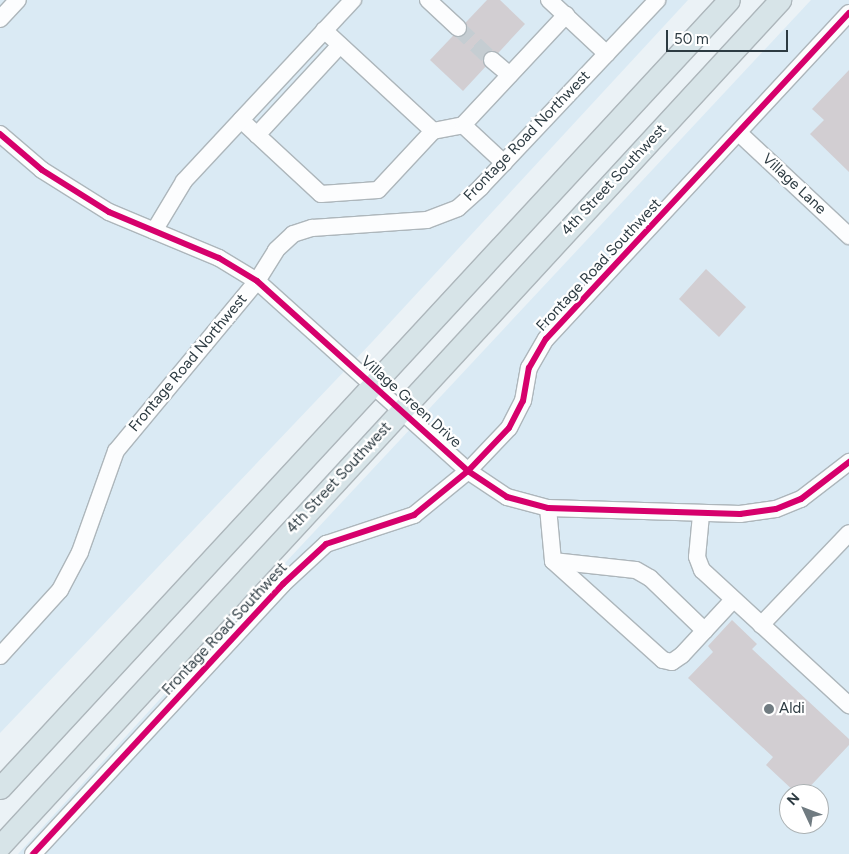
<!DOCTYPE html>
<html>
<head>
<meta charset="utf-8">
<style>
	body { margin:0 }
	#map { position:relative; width:849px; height:854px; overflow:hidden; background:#ebf2f6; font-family:Figtree,sans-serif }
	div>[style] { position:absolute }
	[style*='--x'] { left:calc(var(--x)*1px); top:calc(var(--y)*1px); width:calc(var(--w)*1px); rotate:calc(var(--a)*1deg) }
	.built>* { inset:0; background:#daeaf4 }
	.building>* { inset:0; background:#d2ced2 }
	.minor-tunnel>* { height:16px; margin-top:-8px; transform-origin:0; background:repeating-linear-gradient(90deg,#c5cdd2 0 16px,transparent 0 24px) }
	.roads { filter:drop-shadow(1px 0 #adb6bb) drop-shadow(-1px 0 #adb6bb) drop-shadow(0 1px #adb6bb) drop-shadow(0 -1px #adb6bb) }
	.minor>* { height:16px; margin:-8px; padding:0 8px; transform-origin:8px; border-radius:8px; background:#fcfdfe }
	.major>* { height:21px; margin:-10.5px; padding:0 10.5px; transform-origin:10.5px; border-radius:10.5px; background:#d7e4e8 }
	.cycleway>* { height:6px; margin:-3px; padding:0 3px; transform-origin:3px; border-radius:3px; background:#d6006c }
	.dots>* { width:14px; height:14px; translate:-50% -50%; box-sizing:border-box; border:2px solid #fff; border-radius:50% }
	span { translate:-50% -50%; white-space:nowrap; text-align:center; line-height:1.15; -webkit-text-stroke:4.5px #fff; paint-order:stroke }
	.street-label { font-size:15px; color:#2d3b42 }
	.poi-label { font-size:15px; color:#2d3b42 }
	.left { translate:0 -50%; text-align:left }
	.north { position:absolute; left:779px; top:784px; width:50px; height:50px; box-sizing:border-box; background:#fff; border:1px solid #abb1b3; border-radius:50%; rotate:313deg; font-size:14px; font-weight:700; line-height:20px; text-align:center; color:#2d3b42 }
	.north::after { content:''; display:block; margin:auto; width:18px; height:22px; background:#707b81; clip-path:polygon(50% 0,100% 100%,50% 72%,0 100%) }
	.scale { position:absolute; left:666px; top:30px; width:122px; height:22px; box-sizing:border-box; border:2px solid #2d3b42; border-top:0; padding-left:6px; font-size:15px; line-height:18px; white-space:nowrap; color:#2d3b42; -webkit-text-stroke:4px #fff; paint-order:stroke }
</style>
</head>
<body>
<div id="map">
	<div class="built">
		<div style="clip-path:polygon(0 0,688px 0,372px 342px,0 733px)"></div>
		<div style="clip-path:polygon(evenodd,811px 0,849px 0,849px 854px,18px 854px,271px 578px,811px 0,789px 794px,819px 794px,819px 824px,789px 824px,789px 794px)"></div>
	</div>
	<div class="building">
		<div style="clip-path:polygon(487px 0,500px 0,525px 24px,463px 91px,430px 60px)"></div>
		<div style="clip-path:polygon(849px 70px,849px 172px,810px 134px,824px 120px,812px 109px)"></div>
		<div style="clip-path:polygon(706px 269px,746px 307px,719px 337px,679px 299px)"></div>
		<div style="clip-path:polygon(732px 620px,757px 644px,752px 649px,849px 739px,849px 745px,803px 794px,797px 794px,766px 765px,773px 757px,688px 678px,713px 652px,708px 646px)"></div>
	</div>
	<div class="minor-tunnel">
		<div style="--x:458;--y:28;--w:47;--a:43.3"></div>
	</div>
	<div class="roads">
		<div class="minor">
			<div style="--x:428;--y:0;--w:41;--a:43"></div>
			<div style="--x:549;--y:0;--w:79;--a:43"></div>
			<div style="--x:0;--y:19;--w:26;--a:-47"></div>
			<div style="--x:324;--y:30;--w:149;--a:42.8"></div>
			<div style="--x:433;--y:131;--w:31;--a:-11"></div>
			<div style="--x:492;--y:60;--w:23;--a:40"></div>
			<div style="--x:241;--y:120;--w:109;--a:42.8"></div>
			<div style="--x:321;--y:194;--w:57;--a:-4"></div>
			<div style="--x:378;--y:190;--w:81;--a:-47"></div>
			<div style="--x:739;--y:133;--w:151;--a:43.1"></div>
			<div style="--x:0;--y:134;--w:55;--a:40.6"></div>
			<div style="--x:42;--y:170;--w:79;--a:32.1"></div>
			<div style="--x:109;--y:212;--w:119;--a:22.7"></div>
			<div style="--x:219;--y:258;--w:44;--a:31.2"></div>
			<div style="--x:257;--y:281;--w:284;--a:42"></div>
			<div style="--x:468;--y:471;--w:47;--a:33.7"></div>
			<div style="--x:507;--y:497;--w:42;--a:15"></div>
			<div style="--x:548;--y:508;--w:192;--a:1.8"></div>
			<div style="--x:740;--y:514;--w:36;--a:-8"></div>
			<div style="--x:776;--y:509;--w:27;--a:-22"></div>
			<div style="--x:801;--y:499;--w:61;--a:-37.6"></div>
			<div style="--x:257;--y:135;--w:122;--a:-47.3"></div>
			<div style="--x:504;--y:163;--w:56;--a:-137.2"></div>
			<div style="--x:463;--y:125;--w:151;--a:-46.9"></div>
			<div style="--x:154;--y:231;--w:58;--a:-59"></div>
			<div style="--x:184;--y:181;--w:248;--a:-47"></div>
			<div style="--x:548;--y:508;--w:53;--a:84.6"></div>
			<div style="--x:553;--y:561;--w:148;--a:42"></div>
			<div style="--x:663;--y:660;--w:9;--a:13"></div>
			<div style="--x:672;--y:662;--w:12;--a:-35"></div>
			<div style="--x:682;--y:655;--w:75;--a:-47.2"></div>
			<div style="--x:701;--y:515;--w:42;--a:95.4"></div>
			<div style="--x:697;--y:557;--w:14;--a:69"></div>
			<div style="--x:702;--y:570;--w:200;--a:42.6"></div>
			<div style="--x:553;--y:561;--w:83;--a:6.2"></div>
			<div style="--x:636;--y:570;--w:16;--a:30"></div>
			<div style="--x:650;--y:578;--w:76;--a:43.9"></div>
			<div style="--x:761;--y:625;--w:127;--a:-46.3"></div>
			<div style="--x:0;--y:656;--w:89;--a:-47.7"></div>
			<div style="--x:60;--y:590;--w:43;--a:-62.2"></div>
			<div style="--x:80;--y:552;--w:107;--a:-70.4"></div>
			<div style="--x:116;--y:451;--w:221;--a:-50.3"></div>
			<div style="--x:257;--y:281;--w:36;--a:-58"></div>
			<div style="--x:276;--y:250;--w:23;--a:-43"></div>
			<div style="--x:293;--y:234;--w:20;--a:-18"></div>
			<div style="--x:312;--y:228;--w:115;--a:-4"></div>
			<div style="--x:427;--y:220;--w:33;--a:-21"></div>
			<div style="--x:458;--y:208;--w:31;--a:-42"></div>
			<div style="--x:481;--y:187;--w:257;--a:-46.7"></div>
			<div style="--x:33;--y:854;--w:368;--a:-47.2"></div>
			<div style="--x:283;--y:584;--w:59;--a:-42.9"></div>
			<div style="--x:326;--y:544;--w:93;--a:-18.2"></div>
			<div style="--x:414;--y:515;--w:70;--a:-39.2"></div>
			<div style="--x:468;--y:471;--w:59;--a:-46.4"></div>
			<div style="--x:509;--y:428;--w:30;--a:-63"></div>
			<div style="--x:523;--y:401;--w:34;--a:-80"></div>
			<div style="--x:529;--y:368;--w:34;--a:-60"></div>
			<div style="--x:546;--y:339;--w:445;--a:-47.1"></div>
		</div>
		<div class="major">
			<div style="--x:0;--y:788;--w:1073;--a:-47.23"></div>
			<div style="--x:0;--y:846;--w:1151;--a:-47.32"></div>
		</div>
	</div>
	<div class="cycleway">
		<div style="--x:0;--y:134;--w:55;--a:40.6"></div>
		<div style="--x:42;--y:170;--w:79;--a:32.1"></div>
		<div style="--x:109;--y:212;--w:119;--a:22.7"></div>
		<div style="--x:219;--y:258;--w:44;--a:31.2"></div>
		<div style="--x:257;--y:281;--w:284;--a:42"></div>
		<div style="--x:468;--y:471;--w:47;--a:33.7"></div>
		<div style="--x:507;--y:497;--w:42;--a:15"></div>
		<div style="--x:548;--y:508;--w:192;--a:1.8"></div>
		<div style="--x:740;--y:514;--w:36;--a:-8"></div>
		<div style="--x:776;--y:509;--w:27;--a:-22"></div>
		<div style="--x:801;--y:499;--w:61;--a:-37.6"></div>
		<div style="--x:33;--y:854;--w:368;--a:-47.2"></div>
		<div style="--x:283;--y:584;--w:59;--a:-42.9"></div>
		<div style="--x:326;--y:544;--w:93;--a:-18.2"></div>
		<div style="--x:414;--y:515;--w:70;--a:-39.2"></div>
		<div style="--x:468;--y:471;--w:59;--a:-46.4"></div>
		<div style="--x:509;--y:428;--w:30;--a:-63"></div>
		<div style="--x:523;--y:401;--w:34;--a:-80"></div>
		<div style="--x:529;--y:368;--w:34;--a:-60"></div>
		<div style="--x:546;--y:339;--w:445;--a:-47.1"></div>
	</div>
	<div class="dots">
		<div style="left:769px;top:709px;background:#707b81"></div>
	</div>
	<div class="street-label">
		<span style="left:527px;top:136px;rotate:-46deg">Frontage Road Northwest</span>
		<span style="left:614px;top:180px;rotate:-47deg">4th Street Southwest</span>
		<span style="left:794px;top:184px;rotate:43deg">Village Lane</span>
		<span style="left:599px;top:265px;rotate:-47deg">Frontage Road Southwest</span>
		<span style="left:188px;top:363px;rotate:-50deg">Frontage Road Northwest</span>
		<span style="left:411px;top:402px;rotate:42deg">Village Green Drive</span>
		<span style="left:339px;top:478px;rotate:-47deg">4th Street Southwest</span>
		<span style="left:225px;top:629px;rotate:-47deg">Frontage Road Southwest</span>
	</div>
	<div class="poi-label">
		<span class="left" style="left:779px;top:709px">Aldi</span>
	</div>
	<div class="north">N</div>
	<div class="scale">50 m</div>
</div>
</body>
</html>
